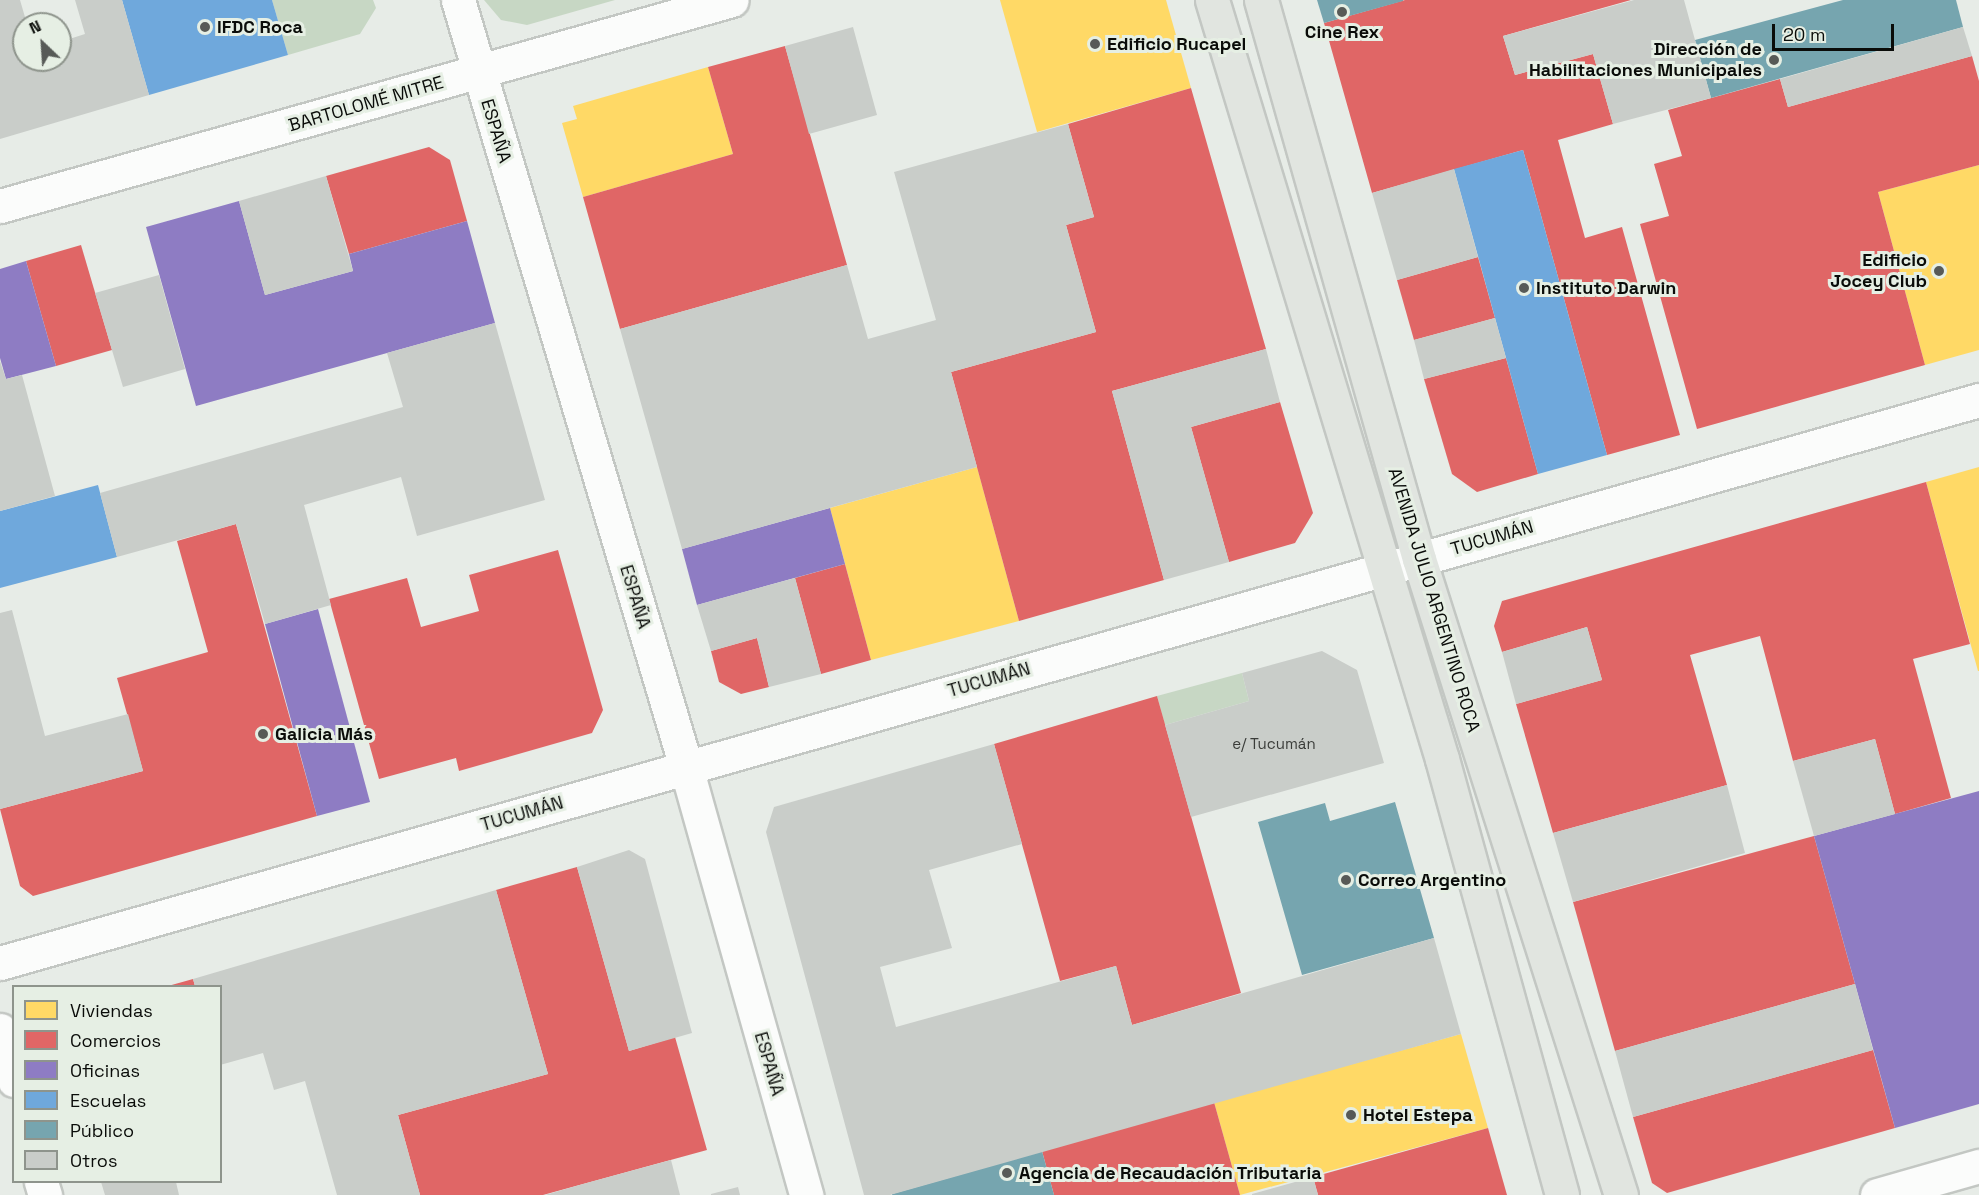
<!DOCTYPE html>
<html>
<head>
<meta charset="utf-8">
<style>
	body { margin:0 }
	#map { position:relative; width:1979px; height:1195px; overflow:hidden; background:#e7ece7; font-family:"Space Grotesk",sans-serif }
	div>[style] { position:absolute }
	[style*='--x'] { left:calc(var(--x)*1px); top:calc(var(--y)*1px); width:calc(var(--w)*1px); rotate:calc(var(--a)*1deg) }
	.green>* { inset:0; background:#c7d7c4 }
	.homes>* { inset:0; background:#ffd966 }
	.shops>* { inset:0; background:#e06666 }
	.offices>* { inset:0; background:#8e7cc3 }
	.schools>* { inset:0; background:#6fa8dc }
	.public>* { inset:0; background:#76a5af }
	.building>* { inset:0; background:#c9cdc9 }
	.roads { filter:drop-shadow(2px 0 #c3c7c3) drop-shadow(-2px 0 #c3c7c3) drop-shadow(0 2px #c3c7c3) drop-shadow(0 -2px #c3c7c3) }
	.street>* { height:33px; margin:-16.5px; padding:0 16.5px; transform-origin:16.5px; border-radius:16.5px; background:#fbfcfb }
	.secondary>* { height:33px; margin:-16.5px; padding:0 16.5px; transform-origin:16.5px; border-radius:16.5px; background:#fbfcfb }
	.primary>* { height:33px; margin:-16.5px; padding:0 16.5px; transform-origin:16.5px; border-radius:16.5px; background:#e1e5e0 }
	.dots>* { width:16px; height:16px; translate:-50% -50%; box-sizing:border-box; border:3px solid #e6efe4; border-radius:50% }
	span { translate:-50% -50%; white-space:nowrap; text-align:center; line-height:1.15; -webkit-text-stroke:6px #e6efe4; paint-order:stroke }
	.number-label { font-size:15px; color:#3a3c39 }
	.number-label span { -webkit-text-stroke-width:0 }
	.poi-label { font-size:18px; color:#0a0c09; font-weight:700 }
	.left { translate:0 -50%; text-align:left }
	.right { translate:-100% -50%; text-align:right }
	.street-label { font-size:18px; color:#0a0c09 }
	.legend { position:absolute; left:12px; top:985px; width:210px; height:198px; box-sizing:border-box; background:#e6efe4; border:2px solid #8e948c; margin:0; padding:8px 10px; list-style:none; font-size:18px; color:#0a0c09 }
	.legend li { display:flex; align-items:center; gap:12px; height:30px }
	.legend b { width:30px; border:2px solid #8e948c }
	.north { position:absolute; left:12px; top:12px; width:60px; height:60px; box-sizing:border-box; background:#e6efe4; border:2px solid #8e948c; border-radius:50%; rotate:335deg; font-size:16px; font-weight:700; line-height:24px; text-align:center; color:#0a0c09 }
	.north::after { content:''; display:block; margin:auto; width:21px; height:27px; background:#575a57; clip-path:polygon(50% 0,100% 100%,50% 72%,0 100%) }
	.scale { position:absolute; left:1772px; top:24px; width:122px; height:27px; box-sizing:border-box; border:3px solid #0a0c09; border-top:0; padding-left:8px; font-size:18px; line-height:21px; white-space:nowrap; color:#0a0c09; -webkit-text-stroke:4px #e6efe4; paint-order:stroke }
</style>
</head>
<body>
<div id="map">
	<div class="green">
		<div style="clip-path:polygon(272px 0,373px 0,376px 8px,360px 34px,288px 55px)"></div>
		<div style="clip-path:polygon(484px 0,615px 0,527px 25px,501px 20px)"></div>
		<div style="clip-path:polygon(1242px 673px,1249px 701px,1165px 725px,1157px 696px)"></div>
	</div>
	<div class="homes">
		<div style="clip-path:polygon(1000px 0,1166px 0,1191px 88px,1037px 132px)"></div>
		<div style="clip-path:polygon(708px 67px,733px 154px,583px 197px,562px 123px,577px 119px,573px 106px)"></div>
		<div style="clip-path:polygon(1979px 165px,1979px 350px,1925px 365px,1878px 192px)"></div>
		<div style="clip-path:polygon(977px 467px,1019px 621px,871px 660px,830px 508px)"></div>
		<div style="clip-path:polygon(1979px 467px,1979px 671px,1978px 671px,1926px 482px)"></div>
		<div style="clip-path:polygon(1461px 1034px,1488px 1128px,1240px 1195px,1214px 1102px)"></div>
	</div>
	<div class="shops">
		<div style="clip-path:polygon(1405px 0,1631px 0,1503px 36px,1515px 75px,1593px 54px,1613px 124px,1558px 140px,1585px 238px,1622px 227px,1680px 435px,1607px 455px,1523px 150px,1372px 193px,1324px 23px)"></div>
		<div style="clip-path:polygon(785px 46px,847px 265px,620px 329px,583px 197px,733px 154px,708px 67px)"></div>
		<div style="clip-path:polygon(1972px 56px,1979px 81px,1979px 165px,1878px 192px,1925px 365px,1697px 429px,1640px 224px,1669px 216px,1654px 164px,1682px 156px,1668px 110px,1780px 79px,1788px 107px)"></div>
		<div style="clip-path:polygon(1191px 88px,1266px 349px,1112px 391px,1164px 580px,1019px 621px,951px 372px,1096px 332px,1066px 225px,1094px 217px,1068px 124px)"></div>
		<div style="clip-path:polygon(429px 147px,450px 160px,467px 221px,349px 254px,326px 176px)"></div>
		<div style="clip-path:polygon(81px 245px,112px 350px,56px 366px,26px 261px)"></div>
		<div style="clip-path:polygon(1478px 257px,1495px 318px,1414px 340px,1397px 280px)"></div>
		<div style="clip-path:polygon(1506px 358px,1538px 474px,1477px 492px,1452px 474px,1424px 379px)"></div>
		<div style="clip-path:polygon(1280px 402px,1313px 513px,1295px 543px,1229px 562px,1191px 427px)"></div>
		<div style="clip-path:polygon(1926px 482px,1970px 644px,1913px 659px,1951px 798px,1895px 814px,1875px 739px,1793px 761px,1760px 636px,1690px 655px,1727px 785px,1553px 833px,1516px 704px,1602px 680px,1587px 627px,1502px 652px,1494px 626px,1502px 601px)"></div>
		<div style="clip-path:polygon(236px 524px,317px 816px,33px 896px,20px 886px,0 809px,143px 771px,117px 678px,208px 652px,177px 541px)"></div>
		<div style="clip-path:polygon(558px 550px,603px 710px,592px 733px,459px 771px,456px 758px,379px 779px,329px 599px,407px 578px,421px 627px,479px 611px,469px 575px)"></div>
		<div style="clip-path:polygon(845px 564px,871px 660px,821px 674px,795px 578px)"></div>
		<div style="clip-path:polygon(757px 638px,769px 687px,741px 694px,719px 682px,711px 651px)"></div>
		<div style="clip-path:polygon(1157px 696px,1241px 993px,1132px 1025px,1116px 966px,1060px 981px,994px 744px)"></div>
		<div style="clip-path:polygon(1814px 836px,1855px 984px,1615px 1051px,1573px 902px)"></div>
		<div style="clip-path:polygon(577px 867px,629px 1051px,675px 1037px,707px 1150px,543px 1195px,420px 1195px,398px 1115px,548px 1074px,496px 890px)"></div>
		<div style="clip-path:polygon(193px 979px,195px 986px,168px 986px)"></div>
		<div style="clip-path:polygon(1873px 1050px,1895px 1128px,1667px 1193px,1652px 1183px,1633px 1117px)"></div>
		<div style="clip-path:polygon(1214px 1102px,1240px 1195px,1054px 1195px,1042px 1151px)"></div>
		<div style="clip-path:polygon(1488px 1128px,1507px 1195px,1318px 1195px,1313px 1177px)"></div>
	</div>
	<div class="offices">
		<div style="clip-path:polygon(239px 201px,265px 295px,353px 271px,349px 254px,467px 221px,495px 323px,196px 406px,146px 227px)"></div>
		<div style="clip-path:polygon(26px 261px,56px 366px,6px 379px,0 358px,0 269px)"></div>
		<div style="clip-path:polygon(830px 508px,845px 564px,697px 605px,682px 549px)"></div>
		<div style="clip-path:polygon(318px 609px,370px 802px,317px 816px,265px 624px)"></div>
		<div style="clip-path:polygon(1979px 791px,1979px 1104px,1895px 1128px,1814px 836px)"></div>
	</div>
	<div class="schools">
		<div style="clip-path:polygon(122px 0,272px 0,288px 55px,149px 95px)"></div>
		<div style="clip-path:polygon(1523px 150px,1607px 455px,1538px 474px,1454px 169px)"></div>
		<div style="clip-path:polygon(98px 485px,117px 557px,0 588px,0 511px)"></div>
	</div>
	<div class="public">
		<div style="clip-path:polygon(1317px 0,1403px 0,1403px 1px,1324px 23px)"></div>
		<div style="clip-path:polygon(1843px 0,1956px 0,1963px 27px,1711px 98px,1695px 40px)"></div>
		<div style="clip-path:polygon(1395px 802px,1434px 938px,1302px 975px,1258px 822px,1325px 803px,1330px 821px)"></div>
		<div style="clip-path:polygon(1042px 1151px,1054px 1195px,892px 1195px,892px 1194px)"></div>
	</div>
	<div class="building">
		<div style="clip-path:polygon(0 0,20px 0,27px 24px,24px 60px,60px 60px,60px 42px,85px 34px,75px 0,122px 0,149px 95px,0 139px)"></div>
		<div style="clip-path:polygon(1634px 0,1684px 0,1711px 98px,1613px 124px,1593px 54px,1515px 75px,1503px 36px)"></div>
		<div style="clip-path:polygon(853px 27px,877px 115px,809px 134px,785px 46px)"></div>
		<div style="clip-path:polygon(1963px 27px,1972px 56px,1788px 107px,1780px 79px)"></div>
		<div style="clip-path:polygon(1068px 124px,1094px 217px,1066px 225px,1096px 332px,951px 372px,977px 467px,682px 549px,620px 329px,847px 265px,868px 339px,936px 320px,894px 172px)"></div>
		<div style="clip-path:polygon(1454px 169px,1478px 257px,1397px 280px,1372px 193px)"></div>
		<div style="clip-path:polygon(326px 176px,353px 271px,265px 295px,239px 201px)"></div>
		<div style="clip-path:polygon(159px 275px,185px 369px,123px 387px,95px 293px)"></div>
		<div style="clip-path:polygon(1495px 318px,1506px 358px,1424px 379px,1414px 340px)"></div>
		<div style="clip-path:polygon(495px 323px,545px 500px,417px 536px,401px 477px,304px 505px,331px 605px,265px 624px,236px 524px,117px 557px,100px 493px,403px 407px,387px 353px)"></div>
		<div style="clip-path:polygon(1266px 349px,1280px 402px,1191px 427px,1229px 562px,1164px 580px,1112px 391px)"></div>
		<div style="clip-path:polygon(0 361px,6px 379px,22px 375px,55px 496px,0 511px)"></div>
		<div style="clip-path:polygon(795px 578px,821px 674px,769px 687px,757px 638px,711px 651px,697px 605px)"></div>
		<div style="clip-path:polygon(12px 610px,45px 736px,128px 714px,143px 771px,0 809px,0 613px)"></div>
		<div style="clip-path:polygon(1587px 627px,1602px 680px,1516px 704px,1502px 652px)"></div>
		<div style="clip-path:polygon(1322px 651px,1357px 670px,1384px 763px,1191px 817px,1165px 725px,1249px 701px,1242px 673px)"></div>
		<div style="clip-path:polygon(1875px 739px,1895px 814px,1814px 836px,1793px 761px)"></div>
		<div style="clip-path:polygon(994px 744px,1022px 844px,929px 870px,952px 948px,880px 967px,896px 1027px,1116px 966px,1132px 1025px,1434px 938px,1461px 1034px,890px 1195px,864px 1195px,766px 832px,774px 807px)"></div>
		<div style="clip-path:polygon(1727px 785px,1745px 853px,1573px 902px,1553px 833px)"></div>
		<div style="clip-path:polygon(629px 850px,645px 859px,692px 1033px,629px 1051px,577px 867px)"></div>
		<div style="clip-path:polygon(496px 890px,548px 1074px,398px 1115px,420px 1195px,337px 1195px,305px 1081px,274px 1090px,263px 1053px,220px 1065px,220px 986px,195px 986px,193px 979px)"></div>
		<div style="clip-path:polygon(1855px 984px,1873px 1050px,1633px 1117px,1615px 1051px)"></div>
		<div style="clip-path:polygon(671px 1160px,680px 1195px,545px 1195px,583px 1184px)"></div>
		<div style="clip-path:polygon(1313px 1177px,1318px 1195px,1252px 1195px,1252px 1194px)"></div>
		<div style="clip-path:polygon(101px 1182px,176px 1182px,179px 1195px,105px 1195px)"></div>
		<div style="clip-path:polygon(738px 1187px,740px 1195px,711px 1195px,711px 1194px)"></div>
	</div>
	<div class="roads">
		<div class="street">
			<div style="--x:458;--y:0;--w:800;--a:73.44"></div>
			<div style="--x:686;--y:767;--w:445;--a:74.3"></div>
			<div style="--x:0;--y:206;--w:760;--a:-15.72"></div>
			<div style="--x:0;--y:963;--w:2058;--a:-15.88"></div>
			<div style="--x:0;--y:1030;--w:52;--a:74.4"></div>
			<div style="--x:41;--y:1182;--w:14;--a:73"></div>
		</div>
		<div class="secondary">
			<div style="--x:1877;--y:1195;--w:106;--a:-15.9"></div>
		</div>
		<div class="primary">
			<div style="--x:1212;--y:0;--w:793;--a:73.14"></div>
			<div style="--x:1442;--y:759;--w:452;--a:74.6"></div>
			<div style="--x:1261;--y:0;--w:581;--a:74.22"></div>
			<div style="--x:1419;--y:559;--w:667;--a:72.38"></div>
		</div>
	</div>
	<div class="dots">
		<div style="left:1342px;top:12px;background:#575a57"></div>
		<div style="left:205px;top:27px;background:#575a57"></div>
		<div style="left:1095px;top:44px;background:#575a57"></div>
		<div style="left:1774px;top:60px;background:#575a57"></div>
		<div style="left:1939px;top:271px;background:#575a57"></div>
		<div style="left:1524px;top:288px;background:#575a57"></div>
		<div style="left:263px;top:734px;background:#575a57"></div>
		<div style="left:1346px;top:880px;background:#575a57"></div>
		<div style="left:1351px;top:1115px;background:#575a57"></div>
		<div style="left:1007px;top:1173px;background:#575a57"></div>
	</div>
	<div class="number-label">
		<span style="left:1274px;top:744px">e/ Tucumán</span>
	</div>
	<div class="poi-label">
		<span class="left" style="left:217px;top:27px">IFDC Roca</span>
		<span style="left:1342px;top:32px">Cine Rex</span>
		<span class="left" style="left:1107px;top:44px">Edificio Rucapel</span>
		<span class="right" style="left:1762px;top:60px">Dirección de<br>Habilitaciones Municipales</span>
		<span class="right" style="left:1927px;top:271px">Edificio<br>Jocey Club</span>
		<span class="left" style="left:1536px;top:288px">Instituto Darwin</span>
		<span class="left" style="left:275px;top:734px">Galicia Más</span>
		<span class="left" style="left:1358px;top:880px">Correo Argentino</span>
		<span class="left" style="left:1363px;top:1115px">Hotel Estepa</span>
		<span class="left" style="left:1019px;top:1173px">Agencia de Recaudación Tributaria</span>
	</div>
	<div class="street-label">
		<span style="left:366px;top:104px;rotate:-16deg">BARTOLOMÉ MITRE</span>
		<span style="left:496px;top:131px;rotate:73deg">ESPAÑA</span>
		<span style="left:1492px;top:538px;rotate:-16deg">TUCUMÁN</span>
		<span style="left:635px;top:597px;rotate:73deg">ESPAÑA</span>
		<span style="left:1434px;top:600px;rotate:73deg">AVENIDA JULIO ARGENTINO ROCA</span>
		<span style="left:989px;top:680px;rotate:-16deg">TUCUMÁN</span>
		<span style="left:522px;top:814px;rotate:-16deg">TUCUMÁN</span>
		<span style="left:769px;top:1064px;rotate:74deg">ESPAÑA</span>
	</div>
	<ul class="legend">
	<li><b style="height:16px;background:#ffd966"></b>Viviendas</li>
	<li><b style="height:16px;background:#e06666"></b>Comercios</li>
	<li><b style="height:16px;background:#8e7cc3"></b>Oficinas</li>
	<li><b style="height:16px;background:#6fa8dc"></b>Escuelas</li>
	<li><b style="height:16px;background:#76a5af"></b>Público</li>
	<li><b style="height:16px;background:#c9cdc9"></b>Otros</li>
	</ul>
	<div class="north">N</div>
	<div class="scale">20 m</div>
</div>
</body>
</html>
